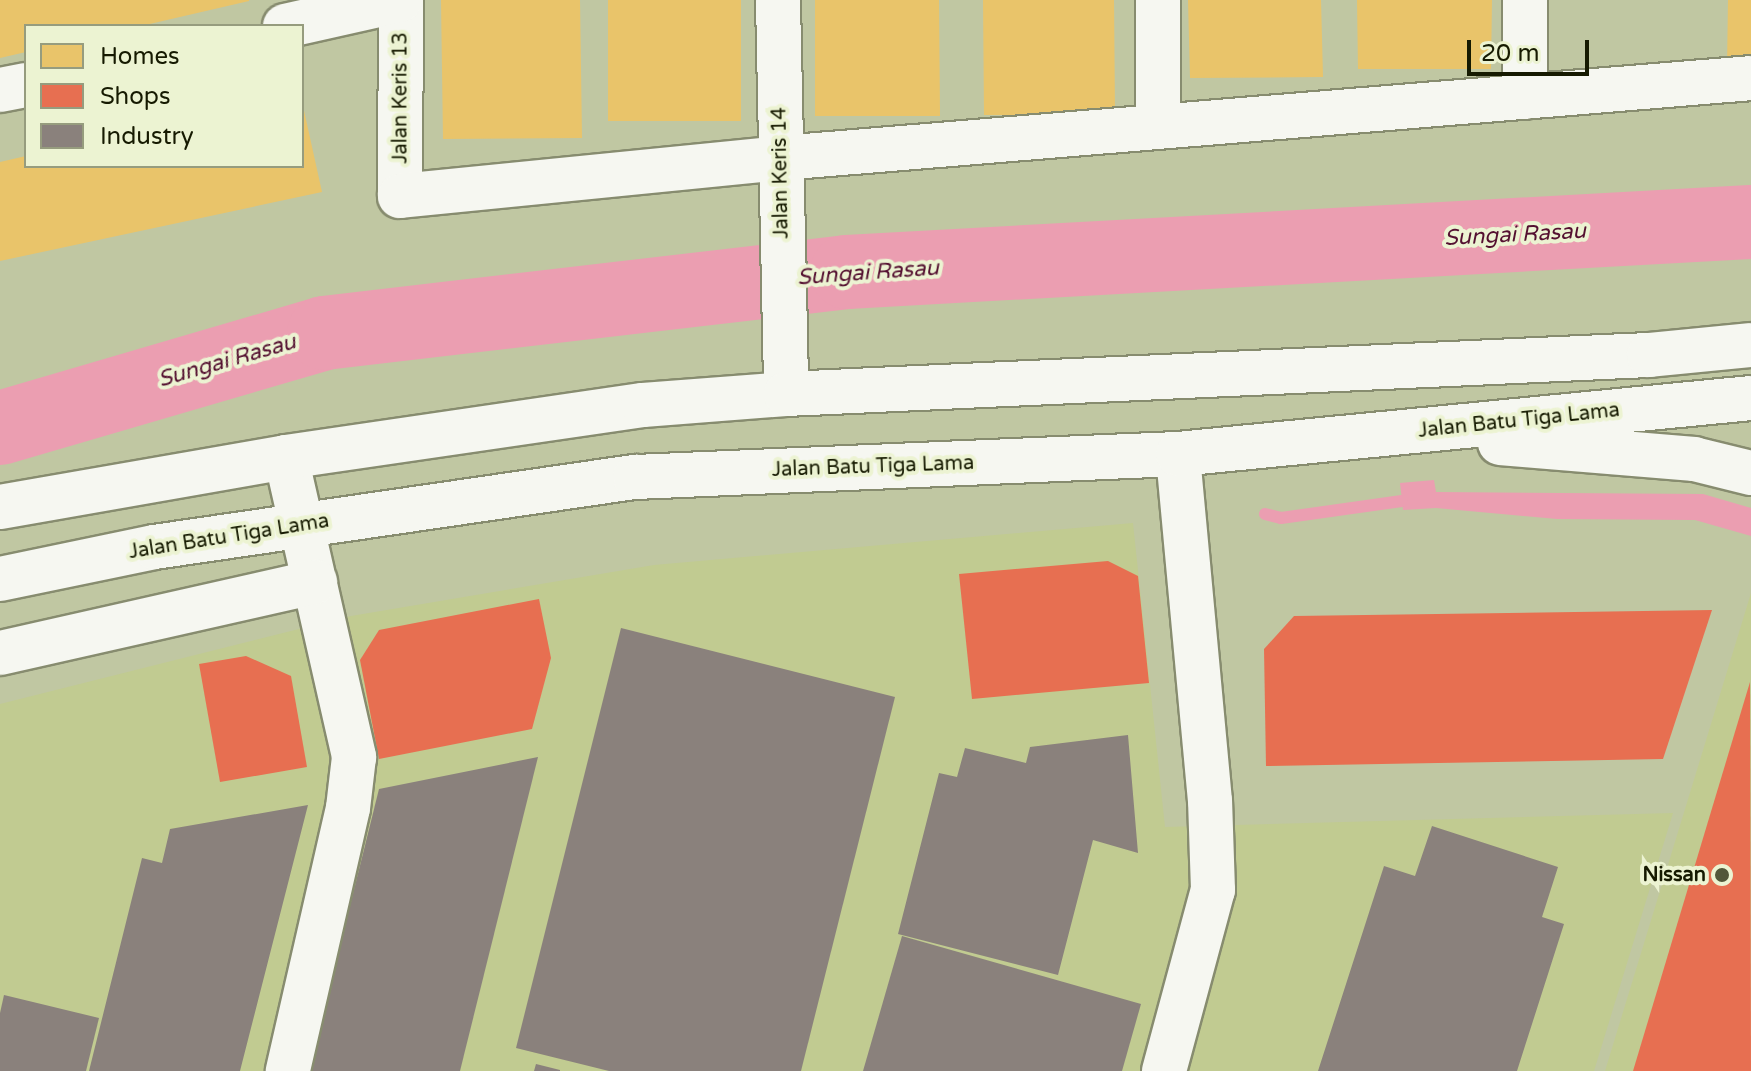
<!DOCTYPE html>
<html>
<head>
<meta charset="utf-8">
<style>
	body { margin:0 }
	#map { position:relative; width:1751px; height:1071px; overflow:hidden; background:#c0c7a2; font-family:"Varela Round",sans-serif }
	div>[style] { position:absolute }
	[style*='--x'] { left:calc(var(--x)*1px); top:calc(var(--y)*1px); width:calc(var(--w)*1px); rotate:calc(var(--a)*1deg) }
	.built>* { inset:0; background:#c1cb91 }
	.water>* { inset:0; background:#eb9eb1 }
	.homes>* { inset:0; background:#e9c46a }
	.shops>* { inset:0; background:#e76f51 }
	.industry>* { inset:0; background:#8a817c }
	.stream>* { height:12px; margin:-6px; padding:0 6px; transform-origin:6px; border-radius:6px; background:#eb9eb1 }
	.river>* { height:74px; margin:-37px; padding:0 37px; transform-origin:37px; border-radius:37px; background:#eb9eb1 }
	.roads { filter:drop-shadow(2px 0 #878c6f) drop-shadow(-2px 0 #878c6f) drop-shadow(0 2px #878c6f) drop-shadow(0 -2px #878c6f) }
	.minor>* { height:44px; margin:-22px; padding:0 22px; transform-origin:22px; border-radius:22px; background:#f6f7f1 }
	.primary>* { height:44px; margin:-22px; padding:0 22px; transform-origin:22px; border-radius:22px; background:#f6f7f1 }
	.dots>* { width:22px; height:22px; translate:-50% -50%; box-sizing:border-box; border:4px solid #ecf3d2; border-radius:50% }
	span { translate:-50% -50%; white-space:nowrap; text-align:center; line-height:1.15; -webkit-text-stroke:8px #ecf3d2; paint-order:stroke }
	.street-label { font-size:20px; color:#161a01 }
	.poi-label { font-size:20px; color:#161a01; font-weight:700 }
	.right { translate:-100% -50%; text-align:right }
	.water-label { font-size:22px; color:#541030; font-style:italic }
	.legend { position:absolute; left:24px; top:24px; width:280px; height:144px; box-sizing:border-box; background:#ecf3d2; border:2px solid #969c7e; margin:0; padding:10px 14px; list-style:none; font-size:24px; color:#161a01 }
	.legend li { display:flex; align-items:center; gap:16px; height:40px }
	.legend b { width:40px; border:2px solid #969c7e }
	.scale { position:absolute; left:1467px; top:40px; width:122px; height:36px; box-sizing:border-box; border:4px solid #161a01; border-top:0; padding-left:10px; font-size:24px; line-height:28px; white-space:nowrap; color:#161a01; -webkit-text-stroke:6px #ecf3d2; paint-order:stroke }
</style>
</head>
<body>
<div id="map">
	<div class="built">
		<div style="clip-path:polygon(1133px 523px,1165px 827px,1673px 813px,1594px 1071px,0 1071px,0 704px,351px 616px,654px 565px)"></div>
		<div style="clip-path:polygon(1751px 593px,1751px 1071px,1605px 1071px)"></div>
	</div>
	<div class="water">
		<div style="clip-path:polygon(1434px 480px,1436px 492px,1703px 494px,1751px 508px,1751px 536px,1695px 520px,1557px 519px,1436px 508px,1403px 510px,1400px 483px)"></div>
	</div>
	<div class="homes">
		<div style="clip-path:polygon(0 0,249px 0,249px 1px,141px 26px,26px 26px,26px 52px,0 58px)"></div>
		<div style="clip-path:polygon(441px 0,580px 0,582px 138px,443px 139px)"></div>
		<div style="clip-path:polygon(608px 0,741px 0,741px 121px,608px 121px)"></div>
		<div style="clip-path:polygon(815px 0,939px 0,940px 116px,815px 116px)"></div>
		<div style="clip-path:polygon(983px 0,1114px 0,1115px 115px,984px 115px)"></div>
		<div style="clip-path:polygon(1188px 0,1321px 0,1323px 77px,1190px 78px)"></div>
		<div style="clip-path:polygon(1357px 0,1492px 0,1491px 69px,1358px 69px)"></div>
		<div style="clip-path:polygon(1728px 0,1751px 0,1751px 67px,1727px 67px)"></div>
		<div style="clip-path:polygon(303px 106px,322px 192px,0 261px,0 162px,26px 156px,26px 166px,302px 166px)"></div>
	</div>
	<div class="shops">
		<div style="clip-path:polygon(1108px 561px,1138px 576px,1149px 683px,972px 699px,959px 574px)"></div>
		<div style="clip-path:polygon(539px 599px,551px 658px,532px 729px,379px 759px,360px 660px,379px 630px)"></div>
		<div style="clip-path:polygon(1712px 610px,1663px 759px,1266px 766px,1264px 649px,1294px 616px)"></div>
		<div style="clip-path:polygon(246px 656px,291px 676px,307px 767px,220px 782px,199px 664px)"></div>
		<div style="clip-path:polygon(1750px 682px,1751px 1071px,1633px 1071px)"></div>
	</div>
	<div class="industry">
		<div style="clip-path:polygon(621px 628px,895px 697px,801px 1071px,609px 1071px,516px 1048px)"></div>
		<div style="clip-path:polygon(1128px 735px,1138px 853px,1093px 840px,1058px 975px,898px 934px,939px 773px,957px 777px,965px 748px,1026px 763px,1030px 747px)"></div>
		<div style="clip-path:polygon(538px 757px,460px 1071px,309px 1071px,379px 789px)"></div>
		<div style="clip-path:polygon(308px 805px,240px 1071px,89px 1071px,142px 858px,162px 863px,170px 829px)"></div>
		<div style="clip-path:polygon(1432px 826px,1558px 867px,1542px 917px,1564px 924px,1517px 1071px,1318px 1071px,1384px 866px,1415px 876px)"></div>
		<div style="clip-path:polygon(902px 936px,1141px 1004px,1122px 1071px,863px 1071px)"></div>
		<div style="clip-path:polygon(4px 995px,99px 1018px,86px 1071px,0 1071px,0 1013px)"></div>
		<div style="clip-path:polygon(536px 1064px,560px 1070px,560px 1071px,534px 1071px)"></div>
	</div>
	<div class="stream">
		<div style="--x:1265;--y:514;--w:16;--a:14"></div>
		<div style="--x:1281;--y:518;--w:122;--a:-8"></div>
	</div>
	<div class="river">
		<div style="--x:0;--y:428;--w:338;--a:-16.3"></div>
		<div style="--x:324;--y:333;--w:527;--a:-6.65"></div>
		<div style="--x:847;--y:272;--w:905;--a:-3.17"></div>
	</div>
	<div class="roads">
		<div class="minor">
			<div style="--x:401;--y:0;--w:196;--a:90.3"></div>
			<div style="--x:400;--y:196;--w:383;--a:-5.7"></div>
			<div style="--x:781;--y:158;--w:973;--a:-4.71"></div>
			<div style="--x:778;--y:0;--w:394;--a:88.8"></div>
			<div style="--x:285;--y:26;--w:118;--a:-12.7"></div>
			<div style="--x:0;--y:90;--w:26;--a:-11"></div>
			<div style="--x:1525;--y:97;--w:97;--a:-90"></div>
			<div style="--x:1158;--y:126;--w:126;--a:-90"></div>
			<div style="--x:286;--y:457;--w:308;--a:77.2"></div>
			<div style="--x:354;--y:757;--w:51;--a:96.7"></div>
			<div style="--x:348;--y:808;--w:270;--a:102.9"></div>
			<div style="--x:0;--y:653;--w:323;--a:-12.7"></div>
			<div style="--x:1164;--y:1071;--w:188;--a:-74.9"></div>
			<div style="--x:1213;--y:890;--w:89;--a:-91.9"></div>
			<div style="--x:1210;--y:801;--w:348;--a:-95.3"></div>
		</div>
		<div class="primary">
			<div style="--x:1500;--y:443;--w:195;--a:4.7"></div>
			<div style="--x:1694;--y:459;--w:59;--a:13.8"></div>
			<div style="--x:0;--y:507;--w:290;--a:-9.9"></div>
			<div style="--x:286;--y:457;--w:361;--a:-8.3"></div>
			<div style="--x:643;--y:405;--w:143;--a:-4.4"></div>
			<div style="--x:786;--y:394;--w:864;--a:-2.59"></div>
			<div style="--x:1649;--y:355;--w:102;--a:-5.6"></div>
			<div style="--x:0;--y:579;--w:157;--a:-11.7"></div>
			<div style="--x:154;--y:547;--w:486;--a:-8.3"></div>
			<div style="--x:635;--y:477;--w:543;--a:-2.43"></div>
			<div style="--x:1178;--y:454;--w:576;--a:-5.58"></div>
		</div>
	</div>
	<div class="dots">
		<div style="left:1722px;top:875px;background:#525739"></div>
	</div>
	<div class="street-label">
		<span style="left:401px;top:98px;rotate:-90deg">Jalan Keris 13</span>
		<span style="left:781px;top:173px;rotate:-91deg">Jalan Keris 14</span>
		<span style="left:1519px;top:421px;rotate:-6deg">Jalan Batu Tiga Lama</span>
		<span style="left:873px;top:467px;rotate:-2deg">Jalan Batu Tiga Lama</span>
		<span style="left:229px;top:537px;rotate:-9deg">Jalan Batu Tiga Lama</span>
	</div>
	<div class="poi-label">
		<span class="right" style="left:1706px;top:875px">Nissan</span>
	</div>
	<div class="water-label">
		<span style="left:1515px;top:235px;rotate:-3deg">Sungai Rasau</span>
		<span style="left:868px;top:273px;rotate:-4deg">Sungai Rasau</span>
		<span style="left:227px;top:361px;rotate:-16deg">Sungai Rasau</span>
	</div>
	<ul class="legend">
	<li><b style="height:22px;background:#e9c46a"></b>Homes</li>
	<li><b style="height:22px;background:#e76f51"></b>Shops</li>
	<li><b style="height:22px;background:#8a817c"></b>Industry</li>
	</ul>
	<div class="scale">20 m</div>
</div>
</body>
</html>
